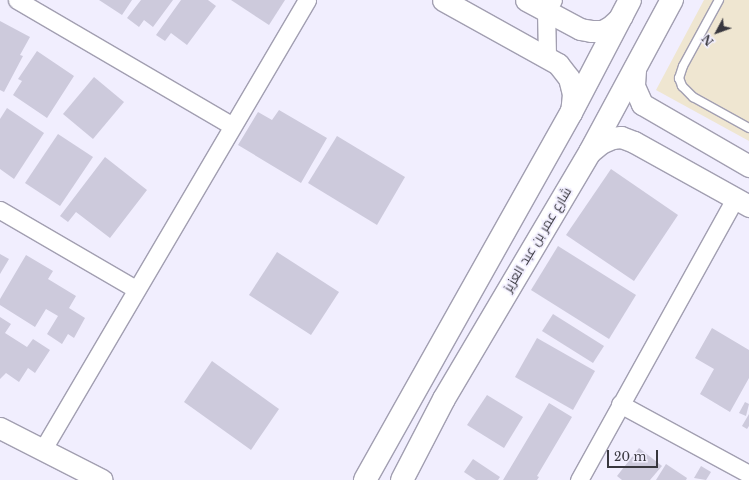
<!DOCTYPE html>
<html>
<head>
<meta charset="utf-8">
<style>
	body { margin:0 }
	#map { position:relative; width:749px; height:480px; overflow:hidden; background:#f1eefe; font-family:"Libre Baskerville",Cairo,serif }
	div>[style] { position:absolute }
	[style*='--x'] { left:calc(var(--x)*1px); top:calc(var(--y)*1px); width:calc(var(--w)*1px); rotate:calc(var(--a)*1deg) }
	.industrial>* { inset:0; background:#efe6d1 }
	.building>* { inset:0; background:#cdcadc }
	.roads { filter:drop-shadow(1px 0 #a29fb1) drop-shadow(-1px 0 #a29fb1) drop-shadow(0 1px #a29fb1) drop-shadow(0 -1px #a29fb1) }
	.service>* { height:8px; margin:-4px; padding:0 4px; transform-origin:4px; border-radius:4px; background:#fff }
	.minor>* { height:17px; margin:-8.5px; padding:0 8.5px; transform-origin:8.5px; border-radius:8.5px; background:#fff }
	.tertiary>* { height:21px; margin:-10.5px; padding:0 10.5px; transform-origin:10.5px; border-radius:10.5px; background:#fff }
	.secondary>* { height:22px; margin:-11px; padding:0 11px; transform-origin:11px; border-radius:11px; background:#fff }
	span { translate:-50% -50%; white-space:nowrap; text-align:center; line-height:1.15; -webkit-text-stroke:3.5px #f1eefe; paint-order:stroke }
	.street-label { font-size:13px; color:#38373e }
	.north { position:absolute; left:697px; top:12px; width:40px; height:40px; -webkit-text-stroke:3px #f1eefe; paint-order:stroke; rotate:229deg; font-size:11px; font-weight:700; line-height:16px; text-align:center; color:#38373e }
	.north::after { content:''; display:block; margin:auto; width:14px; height:18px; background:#38373e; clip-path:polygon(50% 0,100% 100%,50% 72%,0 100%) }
	.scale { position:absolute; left:607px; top:450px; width:51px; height:18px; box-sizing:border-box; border:2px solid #38373e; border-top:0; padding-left:5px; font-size:12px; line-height:14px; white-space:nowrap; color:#38373e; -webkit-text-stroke:3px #f1eefe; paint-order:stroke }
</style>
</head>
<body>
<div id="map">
	<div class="industrial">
		<div style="clip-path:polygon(704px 0,749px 0,749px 141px,656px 90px)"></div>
	</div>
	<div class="building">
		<div style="clip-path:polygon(99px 0,132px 0,122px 15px)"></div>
		<div style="clip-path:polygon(141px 0,173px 0,153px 27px,144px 20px,139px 27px,127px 18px)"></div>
		<div style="clip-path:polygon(181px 0,208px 0,216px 6px,187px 45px,171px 33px,165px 41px,156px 35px)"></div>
		<div style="clip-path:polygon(231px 0,285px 0,269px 25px)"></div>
		<div style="clip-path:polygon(0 21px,30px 37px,20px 55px,23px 56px,4px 92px,0 90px)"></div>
		<div style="clip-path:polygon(37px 51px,74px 76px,47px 118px,13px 95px,22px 81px,18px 79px)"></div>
		<div style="clip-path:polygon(94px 77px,124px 102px,93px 139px,63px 114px)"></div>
		<div style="clip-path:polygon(7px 108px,44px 133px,14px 179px,0 169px,0 119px)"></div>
		<div style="clip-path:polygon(279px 110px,327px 138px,301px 183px,238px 145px,258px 112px,272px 120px)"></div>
		<div style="clip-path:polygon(58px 134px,93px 157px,60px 206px,25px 183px)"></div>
		<div style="clip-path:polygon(337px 136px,405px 177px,377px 225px,308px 183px)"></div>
		<div style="clip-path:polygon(105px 157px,147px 190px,110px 238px,76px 212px,68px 222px,60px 216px)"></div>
		<div style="clip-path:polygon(611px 169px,678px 215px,634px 281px,566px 235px)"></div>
		<div style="clip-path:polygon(558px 246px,636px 295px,609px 339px,531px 290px)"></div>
		<div style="clip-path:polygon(277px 252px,339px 292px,311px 335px,249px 295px)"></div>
		<div style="clip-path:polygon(0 254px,9px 259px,0 274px)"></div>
		<div style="clip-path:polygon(26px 255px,53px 271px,48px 279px,76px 296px,69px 308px,85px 318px,74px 338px,68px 334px,62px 344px,47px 334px,58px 316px,46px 309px,35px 327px,0 305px,0 299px)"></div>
		<div style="clip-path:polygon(553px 314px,604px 346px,593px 363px,542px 331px)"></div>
		<div style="clip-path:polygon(0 317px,11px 324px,5px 333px,27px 347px,33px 339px,50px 350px,35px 373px,28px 368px,19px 382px,6px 373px,0 379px)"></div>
		<div style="clip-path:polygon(712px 328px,749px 350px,749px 378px,730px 412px,700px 394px,714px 369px,695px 358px)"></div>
		<div style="clip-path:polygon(537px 338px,595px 371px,573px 410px,515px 377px)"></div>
		<div style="clip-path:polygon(212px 361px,279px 409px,251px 450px,184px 402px)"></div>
		<div style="clip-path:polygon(487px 395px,523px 417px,504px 448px,467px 425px)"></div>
		<div style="clip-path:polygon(745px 402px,749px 404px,746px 416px,739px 413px)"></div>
		<div style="clip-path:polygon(549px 403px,572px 417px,537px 476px,539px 477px,537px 480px,503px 480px)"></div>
		<div style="clip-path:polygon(749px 414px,749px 426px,747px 429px,742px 426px)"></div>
		<div style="clip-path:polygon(639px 448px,662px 466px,650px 480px,622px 480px,617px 476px)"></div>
		<div style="clip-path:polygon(473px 459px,500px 477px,498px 480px,476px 480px,464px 472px)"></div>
		<div style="clip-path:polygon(666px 464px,687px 478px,686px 480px,656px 480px)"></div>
		<div style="clip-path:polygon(701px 466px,711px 472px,706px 480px,694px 478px)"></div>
	</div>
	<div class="roads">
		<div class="service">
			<div style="--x:719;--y:0;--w:75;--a:118.6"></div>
			<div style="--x:683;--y:66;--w:13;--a:108"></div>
			<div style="--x:679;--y:78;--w:9;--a:69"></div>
			<div style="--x:682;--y:86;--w:16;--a:45"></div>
			<div style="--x:693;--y:97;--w:64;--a:29"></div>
		</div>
		<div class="minor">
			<div style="--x:17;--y:0;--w:248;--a:30.3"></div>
			<div style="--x:547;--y:55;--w:44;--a:-91.3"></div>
			<div style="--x:546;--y:11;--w:13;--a:-58"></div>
			<div style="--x:0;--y:210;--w:157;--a:30.2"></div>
			<div style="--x:620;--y:404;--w:147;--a:28.5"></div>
			<div style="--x:43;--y:449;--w:521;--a:-59.55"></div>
			<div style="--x:579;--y:480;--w:321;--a:-61"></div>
		</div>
		<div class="tertiary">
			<div style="--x:443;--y:0;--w:132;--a:29.1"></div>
			<div style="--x:558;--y:64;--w:18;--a:52"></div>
			<div style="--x:569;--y:78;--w:16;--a:76"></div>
			<div style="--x:573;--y:94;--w:19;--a:96"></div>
			<div style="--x:526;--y:0;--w:61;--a:28.2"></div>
			<div style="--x:580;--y:29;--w:11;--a:10"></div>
			<div style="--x:591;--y:31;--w:11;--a:0"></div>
			<div style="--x:602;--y:31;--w:9;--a:-27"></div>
			<div style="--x:610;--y:27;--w:16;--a:-43"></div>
			<div style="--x:635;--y:70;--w:16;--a:94"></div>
			<div style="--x:634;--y:86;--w:20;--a:66"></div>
			<div style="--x:642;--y:104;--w:124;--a:30.1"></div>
			<div style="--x:590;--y:152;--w:14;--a:-39"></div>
			<div style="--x:601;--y:143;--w:12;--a:-24"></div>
			<div style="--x:612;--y:138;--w:9;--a:-6"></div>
			<div style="--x:621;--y:137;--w:14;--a:21"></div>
			<div style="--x:634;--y:142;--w:132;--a:29.1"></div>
			<div style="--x:0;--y:428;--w:114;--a:27"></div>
		</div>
		<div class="secondary">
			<div style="--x:365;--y:480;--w:421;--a:-60.7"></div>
			<div style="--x:571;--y:113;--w:127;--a:-62.4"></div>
			<div style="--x:402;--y:480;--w:91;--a:-62.6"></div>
			<div style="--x:444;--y:399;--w:287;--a:-59.4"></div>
			<div style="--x:590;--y:152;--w:173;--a:-61.7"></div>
		</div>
	</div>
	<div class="street-label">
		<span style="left:538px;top:240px;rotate:-59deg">شارع عمر بن عبد العزيز</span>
	</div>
	<div class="north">N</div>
	<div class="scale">20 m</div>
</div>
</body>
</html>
